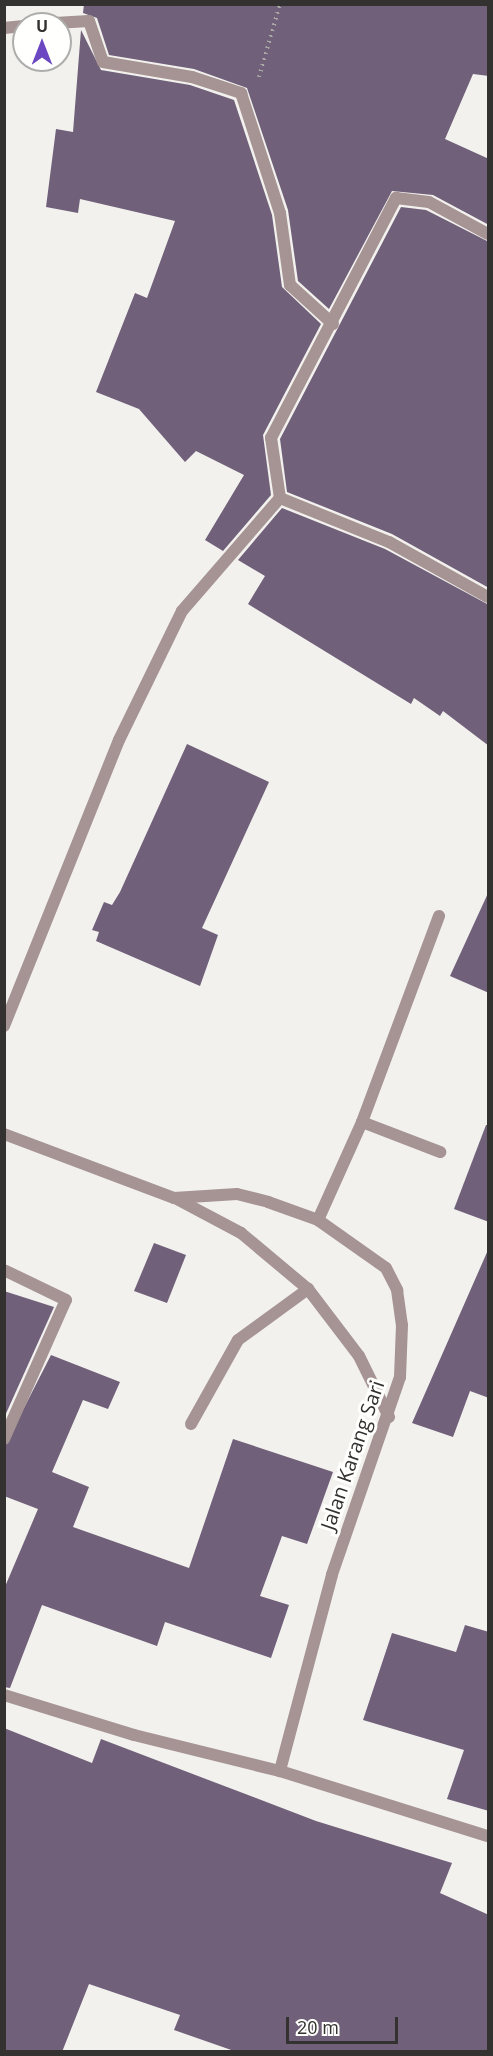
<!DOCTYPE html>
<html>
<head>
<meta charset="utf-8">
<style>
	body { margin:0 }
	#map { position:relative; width:493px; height:2056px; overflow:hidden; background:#f2f1ee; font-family:"Open Sans",sans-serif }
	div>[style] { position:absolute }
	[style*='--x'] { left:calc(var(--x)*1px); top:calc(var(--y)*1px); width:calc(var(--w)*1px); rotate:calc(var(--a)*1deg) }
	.building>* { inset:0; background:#706079 }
	.path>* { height:4px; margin-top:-2px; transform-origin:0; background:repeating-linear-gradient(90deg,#aaa9a6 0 1.5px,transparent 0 6px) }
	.lane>* { height:12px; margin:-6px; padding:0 6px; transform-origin:6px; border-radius:6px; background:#a59493 }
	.street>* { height:12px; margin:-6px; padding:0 6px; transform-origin:6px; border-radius:6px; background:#a59493 }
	span { translate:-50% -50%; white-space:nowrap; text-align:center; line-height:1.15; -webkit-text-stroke:6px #fffffd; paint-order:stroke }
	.street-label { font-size:20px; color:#333231 }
	.frame { position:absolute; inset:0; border:6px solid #333231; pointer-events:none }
	.north { position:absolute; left:12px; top:12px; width:60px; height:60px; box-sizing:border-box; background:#fffffd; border:2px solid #adadab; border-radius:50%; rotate:0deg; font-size:16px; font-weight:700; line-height:24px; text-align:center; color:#333231 }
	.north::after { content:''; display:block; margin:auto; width:21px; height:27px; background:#6b48c1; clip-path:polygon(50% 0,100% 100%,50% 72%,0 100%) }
	.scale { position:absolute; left:286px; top:2017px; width:112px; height:27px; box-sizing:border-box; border:3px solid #333231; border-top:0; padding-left:8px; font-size:18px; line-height:21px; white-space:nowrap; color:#333231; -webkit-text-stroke:4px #fffffd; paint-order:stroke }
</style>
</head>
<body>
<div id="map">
	<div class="building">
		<div style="clip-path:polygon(84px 4px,489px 4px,489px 76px,473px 74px,445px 139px,489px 159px,489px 225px,433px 195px,392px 191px,329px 309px,298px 281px,288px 210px,247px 88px,194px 69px,109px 55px,97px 18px,83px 13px)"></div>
		<div style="clip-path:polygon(81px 30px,101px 70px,190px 85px,234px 100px,272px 215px,282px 287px,321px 324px,263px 435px,271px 495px,223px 551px,205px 540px,244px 475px,196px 451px,185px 462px,139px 409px,96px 392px,135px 293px,147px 298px,175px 221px,80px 199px,78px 213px,46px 207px,56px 129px,73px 132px)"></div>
		<div style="clip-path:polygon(401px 207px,426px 210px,489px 242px,489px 588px,392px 534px,287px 492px,280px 439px)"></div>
		<div style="clip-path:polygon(282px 508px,385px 549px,489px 605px,489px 746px,443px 711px,440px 716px,414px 698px,411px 704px,248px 604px,265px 576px,238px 560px)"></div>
		<div style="clip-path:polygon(187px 744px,269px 782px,202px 928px,218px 935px,200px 986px,96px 941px,99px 932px,92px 930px,104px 902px,112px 905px,120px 892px)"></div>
		<div style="clip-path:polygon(489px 891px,489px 993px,450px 976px)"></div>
		<div style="clip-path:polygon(486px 1125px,489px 1125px,489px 1222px,454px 1209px)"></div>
		<div style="clip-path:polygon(154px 1243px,186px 1255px,167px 1303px,134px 1291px)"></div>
		<div style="clip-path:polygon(488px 1250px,489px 1398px,470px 1391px,453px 1437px,412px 1423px)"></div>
		<div style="clip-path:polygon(4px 1291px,54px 1307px,4px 1418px)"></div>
		<div style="clip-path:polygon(51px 1355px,120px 1382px,108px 1409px,83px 1400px,52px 1472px,89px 1487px,73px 1527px,189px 1568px,233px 1439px,333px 1472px,307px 1544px,282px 1536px,260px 1596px,289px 1605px,271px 1658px,165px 1622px,157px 1646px,42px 1605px,10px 1688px,4px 1687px,4px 1589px,38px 1509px,4px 1496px,4px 1447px)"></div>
		<div style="clip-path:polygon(465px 1625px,489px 1632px,489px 1811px,447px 1799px,464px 1750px,363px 1720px,392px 1633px,456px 1652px)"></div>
		<div style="clip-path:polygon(4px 1728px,92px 1763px,101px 1739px,316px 1821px,452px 1863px,440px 1893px,489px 1915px,489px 2052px,237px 2052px,174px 2030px,180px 2015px,89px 1984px,62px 2052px,4px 2052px)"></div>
	</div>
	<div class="path">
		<div style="--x:259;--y:77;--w:76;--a:-74"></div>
	</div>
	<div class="lane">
		<div style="--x:191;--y:1424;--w:96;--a:-60.8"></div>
		<div style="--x:238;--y:1340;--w:87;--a:-36.1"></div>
	</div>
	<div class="street">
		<div style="--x:38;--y:24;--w:51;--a:-3.4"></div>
		<div style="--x:89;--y:21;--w:43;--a:71.1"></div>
		<div style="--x:103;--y:62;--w:90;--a:9.6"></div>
		<div style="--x:192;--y:77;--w:52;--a:18.1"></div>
		<div style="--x:241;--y:93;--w:126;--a:72"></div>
		<div style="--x:280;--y:213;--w:73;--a:82.1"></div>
		<div style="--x:290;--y:285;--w:58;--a:42.2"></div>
		<div style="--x:4;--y:28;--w:20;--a:-6"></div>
		<div style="--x:280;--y:498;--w:118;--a:22"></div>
		<div style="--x:389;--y:542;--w:113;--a:29.1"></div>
		<div style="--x:4;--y:1026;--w:308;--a:-68.1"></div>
		<div style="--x:119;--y:740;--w:144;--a:-64"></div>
		<div style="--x:182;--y:611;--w:150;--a:-49.1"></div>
		<div style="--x:280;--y:498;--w:61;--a:-98.5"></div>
		<div style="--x:271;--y:438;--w:271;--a:-62.5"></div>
		<div style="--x:396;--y:198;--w:33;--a:7"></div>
		<div style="--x:429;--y:202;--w:67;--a:28.5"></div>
		<div style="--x:362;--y:1122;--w:84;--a:21"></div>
		<div style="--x:4;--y:1134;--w:182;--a:20.6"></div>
		<div style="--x:174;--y:1198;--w:63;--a:-3.6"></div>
		<div style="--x:237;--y:1194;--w:32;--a:14"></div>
		<div style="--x:268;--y:1202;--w:53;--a:19.8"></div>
		<div style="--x:318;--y:1220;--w:83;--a:35.2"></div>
		<div style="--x:386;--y:1268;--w:25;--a:63"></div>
		<div style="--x:397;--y:1290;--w:35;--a:82"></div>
		<div style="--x:402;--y:1325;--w:52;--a:92.2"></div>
		<div style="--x:400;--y:1377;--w:209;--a:109"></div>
		<div style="--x:332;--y:1575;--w:203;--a:104.9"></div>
		<div style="--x:280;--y:1771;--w:218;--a:17.4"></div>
		<div style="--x:175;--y:1198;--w:75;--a:27.9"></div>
		<div style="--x:241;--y:1233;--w:87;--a:39.9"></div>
		<div style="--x:308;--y:1289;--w:84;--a:52.7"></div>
		<div style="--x:359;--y:1356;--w:68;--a:63.8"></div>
		<div style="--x:318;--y:1220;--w:107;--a:-65.8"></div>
		<div style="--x:362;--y:1122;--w:220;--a:-69.5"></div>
		<div style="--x:4;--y:1439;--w:152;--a:-66"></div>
		<div style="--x:66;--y:1300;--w:67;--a:-154.2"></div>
		<div style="--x:4;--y:1695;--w:136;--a:17.1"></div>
		<div style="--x:134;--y:1735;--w:150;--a:13.9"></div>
	</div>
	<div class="street-label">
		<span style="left:352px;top:1455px;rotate:-71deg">Jalan Karang Sari</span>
	</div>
	<div class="frame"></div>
	<div class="north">U</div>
	<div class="scale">20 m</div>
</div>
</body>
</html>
